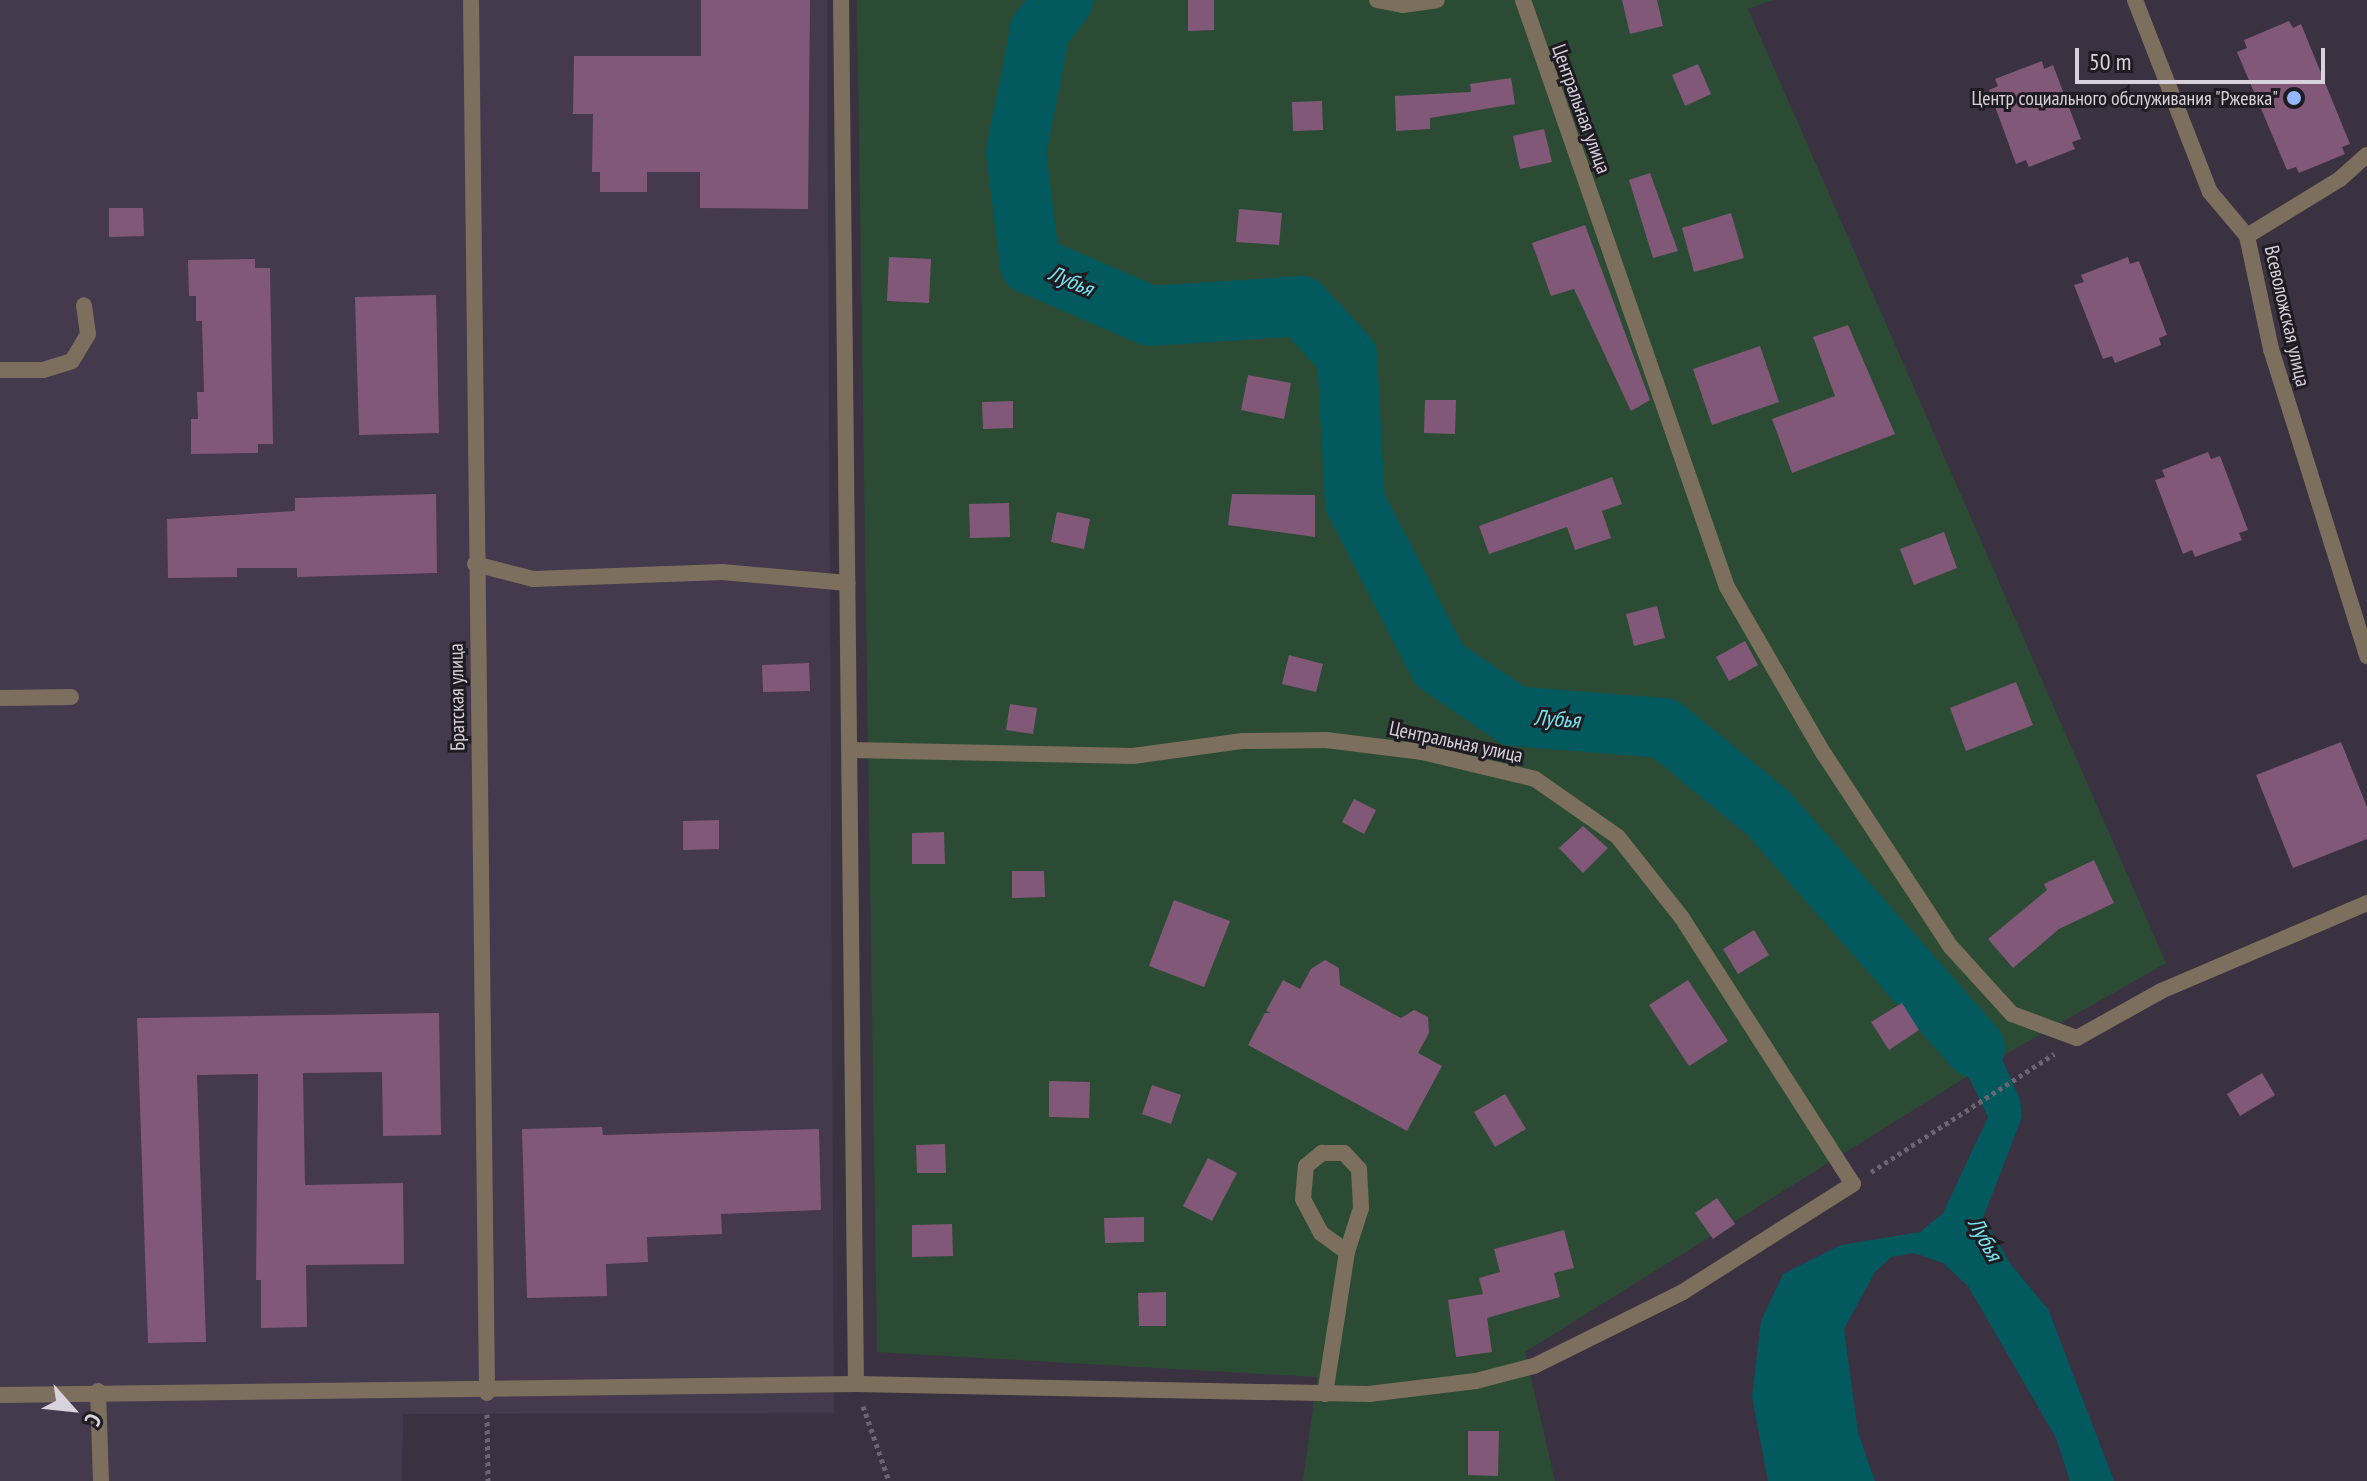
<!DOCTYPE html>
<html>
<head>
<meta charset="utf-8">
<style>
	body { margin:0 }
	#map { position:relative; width:2367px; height:1481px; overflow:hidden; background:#3a3240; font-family:"PT Sans Narrow",sans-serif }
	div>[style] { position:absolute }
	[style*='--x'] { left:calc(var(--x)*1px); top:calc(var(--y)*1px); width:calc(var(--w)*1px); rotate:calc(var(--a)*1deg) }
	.built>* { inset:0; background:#44394d }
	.green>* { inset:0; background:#2c4b34 }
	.water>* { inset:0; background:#025a5f }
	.river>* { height:60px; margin:-30px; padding:0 30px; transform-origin:30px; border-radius:30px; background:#025a5f }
	.building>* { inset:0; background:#825878 }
	.path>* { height:5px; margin-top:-2.5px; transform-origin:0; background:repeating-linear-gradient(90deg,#6b6471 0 4px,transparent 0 8px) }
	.lane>* { height:16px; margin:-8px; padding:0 8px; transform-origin:8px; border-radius:8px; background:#7d6f5d }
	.street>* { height:16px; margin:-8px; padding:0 8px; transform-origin:8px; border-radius:8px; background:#7d6f5d }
	.dots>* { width:22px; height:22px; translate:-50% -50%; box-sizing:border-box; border:4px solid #1f1b22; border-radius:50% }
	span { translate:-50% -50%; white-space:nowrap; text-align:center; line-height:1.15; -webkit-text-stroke:6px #1f1b22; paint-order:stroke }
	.poi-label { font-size:20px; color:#d7d2db }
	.right { translate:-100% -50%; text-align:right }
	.street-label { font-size:20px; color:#d7d2db }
	.water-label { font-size:22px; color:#78e6ee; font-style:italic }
	.north { position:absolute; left:32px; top:1369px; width:80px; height:80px; -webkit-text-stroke:6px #1f1b22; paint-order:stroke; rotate:117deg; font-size:22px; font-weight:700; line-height:32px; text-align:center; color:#d7d2db }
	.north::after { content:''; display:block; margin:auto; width:28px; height:36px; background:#d7d2db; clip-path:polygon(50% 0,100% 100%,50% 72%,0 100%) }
	.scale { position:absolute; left:2075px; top:48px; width:250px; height:36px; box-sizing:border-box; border:4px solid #d7d2db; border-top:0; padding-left:10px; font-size:24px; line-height:28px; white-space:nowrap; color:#d7d2db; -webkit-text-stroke:6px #1f1b22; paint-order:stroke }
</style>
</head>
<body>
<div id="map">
	<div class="built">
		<div style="clip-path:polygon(0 0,827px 0,834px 1413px,403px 1414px,402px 1481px,0 1481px)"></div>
	</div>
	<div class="green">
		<div style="clip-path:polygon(857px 0,1773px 0,1748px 9px,2166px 963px,1976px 1071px,1525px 1352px,1555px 1481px,1303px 1481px,1317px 1377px,877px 1352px)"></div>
	</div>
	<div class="water">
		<div style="clip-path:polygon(1929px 976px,1993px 1040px,2020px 1099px,2022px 1117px,1983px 1218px,2012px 1266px,2048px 1309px,2114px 1481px,2070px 1481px,2056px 1438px,1968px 1286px,1943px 1263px,1914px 1253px,1891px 1257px,1875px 1272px,1844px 1329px,1858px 1433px,1875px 1481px,1768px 1481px,1752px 1397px,1761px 1321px,1783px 1274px,1841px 1245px,1920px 1232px,1943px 1213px,1988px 1117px,1962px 1063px,1909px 998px)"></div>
	</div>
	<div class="river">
		<div style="--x:1063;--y:0;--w:39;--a:127"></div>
		<div style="--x:1040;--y:31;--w:123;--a:101.2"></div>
		<div style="--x:1016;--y:152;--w:113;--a:82.9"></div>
		<div style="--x:1030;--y:264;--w:132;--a:23.3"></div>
		<div style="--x:1151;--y:316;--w:150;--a:-3.8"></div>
		<div style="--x:1301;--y:306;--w:68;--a:47.4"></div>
		<div style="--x:1347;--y:356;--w:146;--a:86.9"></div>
		<div style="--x:1355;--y:502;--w:183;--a:62.7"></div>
		<div style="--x:1439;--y:665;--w:91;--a:34.2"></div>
		<div style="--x:1514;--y:716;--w:150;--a:4.6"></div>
		<div style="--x:1664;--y:728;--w:134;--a:39.3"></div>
		<div style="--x:1768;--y:813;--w:313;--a:48.6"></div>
	</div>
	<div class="building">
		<div style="clip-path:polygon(701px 0,810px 0,808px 209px,700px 208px,700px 172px,647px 172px,647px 192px,600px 192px,600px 172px,592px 172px,593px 114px,573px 114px,574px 56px,701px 56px)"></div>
		<div style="clip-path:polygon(1188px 0,1214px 0,1214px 30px,1188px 31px)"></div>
		<div style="clip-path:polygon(1622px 0,1657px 0,1663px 26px,1630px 34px)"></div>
		<div style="clip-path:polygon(2289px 21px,2293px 28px,2301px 24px,2350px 144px,2342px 147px,2345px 154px,2299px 173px,2296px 167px,2287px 170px,2237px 52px,2247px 48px,2244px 40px)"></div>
		<div style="clip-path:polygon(2042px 61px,2044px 69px,2053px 65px,2081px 139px,2072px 142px,2075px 149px,2029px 167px,2026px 160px,2016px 164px,1989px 90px,1998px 86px,1995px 79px)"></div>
		<div style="clip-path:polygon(1698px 64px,1711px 94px,1685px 106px,1672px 75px)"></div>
		<div style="clip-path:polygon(1511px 78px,1515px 104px,1430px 118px,1430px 129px,1396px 131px,1395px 96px,1471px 92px,1470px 84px)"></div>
		<div style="clip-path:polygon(1322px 101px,1323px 130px,1293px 131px,1292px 102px)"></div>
		<div style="clip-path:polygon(1544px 129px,1552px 162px,1520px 169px,1513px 136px)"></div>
		<div style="clip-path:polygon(1650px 173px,1678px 251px,1653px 258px,1629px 180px)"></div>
		<div style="clip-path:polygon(109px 208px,143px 208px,144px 236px,109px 237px)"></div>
		<div style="clip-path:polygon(1239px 209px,1282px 213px,1279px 245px,1236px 242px)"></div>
		<div style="clip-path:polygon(1731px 213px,1744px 258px,1694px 272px,1682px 228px)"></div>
		<div style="clip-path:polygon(1585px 225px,1650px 400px,1631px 411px,1574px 289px,1551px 296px,1532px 243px)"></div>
		<div style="clip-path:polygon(889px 257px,931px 259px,929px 303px,887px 301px)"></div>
		<div style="clip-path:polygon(2128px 257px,2130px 264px,2139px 261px,2167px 335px,2159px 338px,2161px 345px,2115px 363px,2112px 356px,2103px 359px,2074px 285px,2084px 282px,2081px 275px)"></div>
		<div style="clip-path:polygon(255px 259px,255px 268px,270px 268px,273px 444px,258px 444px,258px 453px,191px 454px,191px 419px,198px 419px,197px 392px,204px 392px,202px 321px,196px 321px,196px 296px,189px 296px,188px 260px)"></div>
		<div style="clip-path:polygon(436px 295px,439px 433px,359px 435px,355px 297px)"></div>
		<div style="clip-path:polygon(1848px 325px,1895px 434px,1792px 473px,1772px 419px,1835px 396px,1813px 337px)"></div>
		<div style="clip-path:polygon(1760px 346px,1779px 402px,1712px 425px,1693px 369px)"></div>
		<div style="clip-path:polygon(1248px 375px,1291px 383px,1284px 419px,1241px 410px)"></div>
		<div style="clip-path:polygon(1425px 400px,1456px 400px,1455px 434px,1424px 433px)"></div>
		<div style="clip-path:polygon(1013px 401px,1013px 428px,983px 429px,982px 402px)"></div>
		<div style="clip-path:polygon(2208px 452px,2211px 459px,2220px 456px,2248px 530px,2239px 533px,2242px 540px,2195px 557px,2192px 550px,2183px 554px,2155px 480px,2165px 477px,2162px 470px)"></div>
		<div style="clip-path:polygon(1612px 477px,1622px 504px,1602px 511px,1611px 538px,1575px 550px,1567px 527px,1489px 554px,1479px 526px)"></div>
		<div style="clip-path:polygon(436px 494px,437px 573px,297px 577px,297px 568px,237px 568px,237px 577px,168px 578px,167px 519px,295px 511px,295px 498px)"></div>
		<div style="clip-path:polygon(1232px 494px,1315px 495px,1315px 537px,1228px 525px)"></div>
		<div style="clip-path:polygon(1009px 503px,1010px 537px,970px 538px,969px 504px)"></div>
		<div style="clip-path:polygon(1057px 512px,1090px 519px,1084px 549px,1051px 542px)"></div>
		<div style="clip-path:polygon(1944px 532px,1957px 568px,1914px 585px,1900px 549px)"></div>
		<div style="clip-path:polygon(1657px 606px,1665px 638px,1634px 646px,1626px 614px)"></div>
		<div style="clip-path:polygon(1745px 641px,1758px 665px,1729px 681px,1716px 657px)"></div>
		<div style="clip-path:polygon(1289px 655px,1323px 664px,1316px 692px,1282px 684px)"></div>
		<div style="clip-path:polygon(809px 663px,810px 691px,763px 692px,762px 665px)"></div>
		<div style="clip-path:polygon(2016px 682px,2033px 725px,1966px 751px,1950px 708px)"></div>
		<div style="clip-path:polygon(1010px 704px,1037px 708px,1033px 734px,1006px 730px)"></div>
		<div style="clip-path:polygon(2341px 742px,2367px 807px,2367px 839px,2293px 868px,2256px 775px)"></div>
		<div style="clip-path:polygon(1354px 799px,1376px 810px,1364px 834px,1342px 822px)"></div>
		<div style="clip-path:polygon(719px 820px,719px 849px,683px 850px,683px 821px)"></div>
		<div style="clip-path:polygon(1583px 826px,1608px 848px,1583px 873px,1559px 848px)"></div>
		<div style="clip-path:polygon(944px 832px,945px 864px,912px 864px,912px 833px)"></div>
		<div style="clip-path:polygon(2094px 860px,2114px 903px,2059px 929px,2013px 968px,1988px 939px,2047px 890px,2044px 884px)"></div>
		<div style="clip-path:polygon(1012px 871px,1044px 871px,1045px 897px,1012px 898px)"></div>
		<div style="clip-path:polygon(1174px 900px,1230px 921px,1204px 987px,1149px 966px)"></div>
		<div style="clip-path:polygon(1754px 930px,1769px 955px,1738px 974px,1723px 949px)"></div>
		<div style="clip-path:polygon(1325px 960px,1339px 968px,1340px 985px,1401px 1018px,1414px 1010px,1428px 1017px,1429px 1033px,1418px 1053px,1442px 1066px,1407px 1131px,1248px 1045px,1265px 1013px,1271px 1013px,1266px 1011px,1283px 980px,1300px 989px,1311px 969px)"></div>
		<div style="clip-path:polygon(1688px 980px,1728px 1041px,1689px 1066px,1649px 1005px)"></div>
		<div style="clip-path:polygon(1902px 1003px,1919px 1030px,1889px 1050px,1871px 1022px)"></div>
		<div style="clip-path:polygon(439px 1013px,441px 1135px,383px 1136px,382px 1072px,303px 1073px,305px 1185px,403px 1183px,404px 1264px,306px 1265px,307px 1327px,261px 1328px,261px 1280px,256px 1280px,258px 1074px,197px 1075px,206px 1342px,148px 1343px,137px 1018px)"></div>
		<div style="clip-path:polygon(2262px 1073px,2275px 1095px,2240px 1116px,2227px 1094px)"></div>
		<div style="clip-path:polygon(1049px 1081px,1090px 1082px,1089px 1118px,1049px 1117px)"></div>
		<div style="clip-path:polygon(1152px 1085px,1181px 1095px,1171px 1124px,1142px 1114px)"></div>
		<div style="clip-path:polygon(1505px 1094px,1526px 1129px,1495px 1147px,1474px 1112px)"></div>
		<div style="clip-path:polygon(602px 1127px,603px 1135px,819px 1129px,821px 1210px,721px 1214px,722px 1234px,647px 1237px,648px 1262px,606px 1264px,607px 1296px,527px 1298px,522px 1129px)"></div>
		<div style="clip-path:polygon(945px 1144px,946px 1173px,917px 1173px,916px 1145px)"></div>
		<div style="clip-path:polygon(1208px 1158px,1237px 1173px,1212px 1221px,1183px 1206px)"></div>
		<div style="clip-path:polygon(1717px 1198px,1735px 1224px,1713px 1239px,1695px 1213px)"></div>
		<div style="clip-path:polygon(1144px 1217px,1144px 1242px,1105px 1243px,1104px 1218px)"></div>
		<div style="clip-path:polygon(952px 1224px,953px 1256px,912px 1257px,912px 1225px)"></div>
		<div style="clip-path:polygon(1564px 1230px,1574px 1268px,1554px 1273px,1560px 1297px,1487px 1318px,1492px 1352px,1456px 1357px,1448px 1300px,1483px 1294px,1479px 1278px,1500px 1272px,1494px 1249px)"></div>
		<div style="clip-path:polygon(1166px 1292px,1166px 1326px,1139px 1326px,1138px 1293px)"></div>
		<div style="clip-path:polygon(1468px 1431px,1499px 1431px,1498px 1476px,1468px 1475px)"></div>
	</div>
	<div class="path">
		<div style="--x:1871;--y:1172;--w:218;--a:-32.8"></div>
		<div style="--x:863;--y:1406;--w:79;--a:70.9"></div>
		<div style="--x:487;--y:1414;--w:67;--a:89.1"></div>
	</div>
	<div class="lane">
		<div style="--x:1377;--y:0;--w:26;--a:11"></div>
		<div style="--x:1403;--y:5;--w:34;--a:-8"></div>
		<div style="--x:1523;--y:0;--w:621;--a:70.84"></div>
		<div style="--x:1727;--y:587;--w:193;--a:59.9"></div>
		<div style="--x:1824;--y:754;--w:231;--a:56.7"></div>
		<div style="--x:1951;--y:947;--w:91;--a:47.7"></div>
		<div style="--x:2012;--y:1014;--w:69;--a:20.3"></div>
		<div style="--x:2077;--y:1038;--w:96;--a:-29.2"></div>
		<div style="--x:2161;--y:991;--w:224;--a:-23.1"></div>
		<div style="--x:0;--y:370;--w:43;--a:0"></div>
		<div style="--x:43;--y:370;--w:30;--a:-17"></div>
		<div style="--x:72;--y:361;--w:31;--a:-59"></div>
		<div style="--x:88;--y:334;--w:29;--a:-98"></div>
		<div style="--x:475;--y:564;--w:60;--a:14.5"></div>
		<div style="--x:533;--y:579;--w:189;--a:-2.1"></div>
		<div style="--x:722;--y:572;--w:126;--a:5"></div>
		<div style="--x:0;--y:698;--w:71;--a:-0.8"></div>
		<div style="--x:850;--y:750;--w:283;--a:1.2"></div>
		<div style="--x:1133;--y:756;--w:111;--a:-7.8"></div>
		<div style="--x:1243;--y:741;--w:83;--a:-0.7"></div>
		<div style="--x:1326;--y:740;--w:97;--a:7.1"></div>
		<div style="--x:1422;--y:752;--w:116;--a:13.4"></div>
		<div style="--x:1535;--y:779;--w:101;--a:34.9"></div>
		<div style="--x:1618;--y:837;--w:103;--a:51.7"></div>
		<div style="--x:1682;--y:918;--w:316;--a:57.3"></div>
		<div style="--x:1853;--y:1184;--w:201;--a:147.6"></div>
		<div style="--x:1683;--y:1292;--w:166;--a:153.6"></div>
		<div style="--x:1534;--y:1366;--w:60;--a:165.5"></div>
		<div style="--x:1476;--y:1381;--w:108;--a:173.1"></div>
		<div style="--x:98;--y:1391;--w:90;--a:88.1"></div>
		<div style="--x:1325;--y:1394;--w:144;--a:-81.2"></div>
		<div style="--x:1347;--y:1252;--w:32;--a:-144"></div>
		<div style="--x:1321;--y:1233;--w:38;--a:-118"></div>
		<div style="--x:1303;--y:1199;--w:33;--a:-85"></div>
		<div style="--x:1306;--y:1166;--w:21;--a:-39"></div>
		<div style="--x:1322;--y:1153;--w:22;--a:0"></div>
		<div style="--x:1344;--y:1153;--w:22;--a:47"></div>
		<div style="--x:1359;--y:1169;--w:39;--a:87"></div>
		<div style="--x:1361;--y:1208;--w:46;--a:107.7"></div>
	</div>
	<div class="street">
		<div style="--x:471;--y:0;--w:1393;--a:89.34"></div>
		<div style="--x:841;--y:0;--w:1384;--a:89.38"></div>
		<div style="--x:2135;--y:0;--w:206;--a:68.7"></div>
		<div style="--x:2210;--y:192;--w:57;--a:49.9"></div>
		<div style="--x:2247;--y:236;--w:116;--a:78"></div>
		<div style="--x:2271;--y:349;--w:322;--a:72.6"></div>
		<div style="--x:2247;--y:236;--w:109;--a:-31.5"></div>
		<div style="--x:2340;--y:179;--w:36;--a:-42"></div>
		<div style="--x:0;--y:1395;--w:856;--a:-0.74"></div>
		<div style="--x:856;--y:1384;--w:513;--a:1.12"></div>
	</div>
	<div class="dots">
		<div style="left:2294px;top:98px;background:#94b7fd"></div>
	</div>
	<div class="poi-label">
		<span class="right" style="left:2278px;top:98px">Центр социального обслуживания "Ржевка"</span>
	</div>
	<div class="street-label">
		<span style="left:1581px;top:109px;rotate:70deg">Центральная улица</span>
		<span style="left:2287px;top:316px;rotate:77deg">Всеволожская улица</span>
		<span style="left:457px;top:697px;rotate:-91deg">Братская улица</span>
		<span style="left:1456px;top:742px;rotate:12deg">Центральная улица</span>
	</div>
	<div class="water-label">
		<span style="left:1071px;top:281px;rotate:23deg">Лубья</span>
		<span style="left:1557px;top:719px;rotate:4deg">Лубья</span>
		<span style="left:1985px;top:1239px;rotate:61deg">Лубья</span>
	</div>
	<div class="north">С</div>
	<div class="scale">50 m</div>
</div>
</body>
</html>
